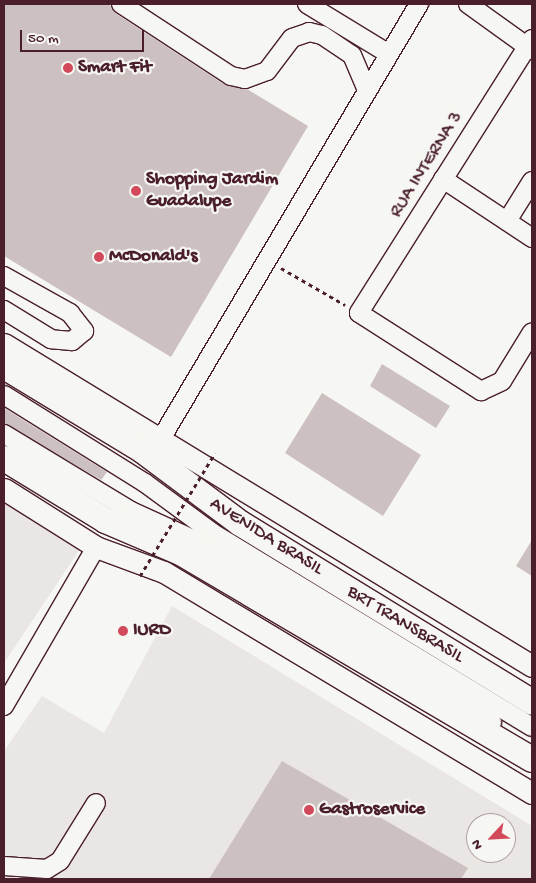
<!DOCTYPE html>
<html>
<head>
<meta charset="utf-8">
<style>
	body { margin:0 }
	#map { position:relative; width:536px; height:883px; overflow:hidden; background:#f6f6f2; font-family:"Gochi Hand",sans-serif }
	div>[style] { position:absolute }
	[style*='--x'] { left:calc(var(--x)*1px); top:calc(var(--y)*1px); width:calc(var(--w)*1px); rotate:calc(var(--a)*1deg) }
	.built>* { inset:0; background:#e9e6e3 }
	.building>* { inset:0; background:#ccc1c0 }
	.path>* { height:3px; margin-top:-1.5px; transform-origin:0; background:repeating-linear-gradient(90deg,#4a1f2b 0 4px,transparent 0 8px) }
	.roads { filter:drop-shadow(1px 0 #4a1f2b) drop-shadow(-1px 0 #4a1f2b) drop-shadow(0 1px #4a1f2b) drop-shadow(0 -1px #4a1f2b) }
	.minor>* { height:18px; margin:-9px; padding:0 9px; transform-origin:9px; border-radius:9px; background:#f6f6f2 }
	.major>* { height:21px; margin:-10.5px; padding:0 10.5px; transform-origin:10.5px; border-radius:10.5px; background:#f6f6f2 }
	.highway>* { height:25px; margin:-12.5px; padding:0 12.5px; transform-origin:12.5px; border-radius:12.5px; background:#f6f6f2 }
	.path-bridge>* { height:3px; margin-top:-1.5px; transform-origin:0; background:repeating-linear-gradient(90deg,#4a1f2b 0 4px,transparent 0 8px) }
	.dots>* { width:14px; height:14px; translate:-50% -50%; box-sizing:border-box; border:2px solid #f6f6f2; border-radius:50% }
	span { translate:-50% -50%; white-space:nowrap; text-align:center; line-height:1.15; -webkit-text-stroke:4.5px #f6f6f2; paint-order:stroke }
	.poi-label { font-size:19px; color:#4a1f2b; font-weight:700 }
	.left { translate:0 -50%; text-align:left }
	.street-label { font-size:19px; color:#4a1f2b }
	.frame { position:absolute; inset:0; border:5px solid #4a1f2b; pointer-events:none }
	.north { position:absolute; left:466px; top:813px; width:50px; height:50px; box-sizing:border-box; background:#f6f6f2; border:1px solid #b1a0a2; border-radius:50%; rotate:245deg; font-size:14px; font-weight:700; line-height:20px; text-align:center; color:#4a1f2b }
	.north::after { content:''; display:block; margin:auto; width:18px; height:22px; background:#d1495b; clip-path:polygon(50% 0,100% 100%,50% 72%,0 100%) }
	.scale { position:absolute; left:20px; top:30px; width:124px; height:22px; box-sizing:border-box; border:2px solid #4a1f2b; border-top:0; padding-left:6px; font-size:15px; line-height:18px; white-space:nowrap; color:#4a1f2b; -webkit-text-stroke:4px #f6f6f2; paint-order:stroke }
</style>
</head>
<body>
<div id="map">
	<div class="built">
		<div style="clip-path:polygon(4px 503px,80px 549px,4px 663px)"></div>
		<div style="clip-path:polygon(evenodd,172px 606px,532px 826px,532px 879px,4px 879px,4px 751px,42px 696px,104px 733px,172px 606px,476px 823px,506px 823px,506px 853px,476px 853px,476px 823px)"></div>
	</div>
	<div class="building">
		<div style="clip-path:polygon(4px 4px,109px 4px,115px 13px,225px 85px,247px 89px,308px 126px,171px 357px,4px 256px)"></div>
		<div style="clip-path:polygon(382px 364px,450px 406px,436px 428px,370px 386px)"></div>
		<div style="clip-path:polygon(322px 393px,421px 455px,383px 516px,285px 453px)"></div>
		<div style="clip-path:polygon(4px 408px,107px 472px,101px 480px,4px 423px)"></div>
		<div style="clip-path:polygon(532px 540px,532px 576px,516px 566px)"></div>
		<div style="clip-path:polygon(282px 761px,468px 868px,461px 879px,209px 879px)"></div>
	</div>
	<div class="path">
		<div style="--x:281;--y:268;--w:74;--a:30"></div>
	</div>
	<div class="roads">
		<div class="minor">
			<div style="--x:121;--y:4;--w:131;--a:33.2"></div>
			<div style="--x:231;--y:76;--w:14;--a:12"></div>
			<div style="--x:245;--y:79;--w:23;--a:-20"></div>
			<div style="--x:267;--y:71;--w:41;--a:-52.9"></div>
			<div style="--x:292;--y:38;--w:18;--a:-19"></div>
			<div style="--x:309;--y:32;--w:13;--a:13"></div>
			<div style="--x:322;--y:35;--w:36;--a:34"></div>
			<div style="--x:352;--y:55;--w:38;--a:67"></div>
			<div style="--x:307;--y:4;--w:96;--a:31.4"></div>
			<div style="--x:468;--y:4;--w:79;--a:35.7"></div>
			<div style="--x:532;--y:39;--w:324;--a:122.3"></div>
			<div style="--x:359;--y:313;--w:145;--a:32.6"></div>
			<div style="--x:481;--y:391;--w:23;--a:-25"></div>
			<div style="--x:502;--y:381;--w:57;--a:-58.5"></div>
			<div style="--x:443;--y:179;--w:107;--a:33.5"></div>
			<div style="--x:507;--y:221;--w:47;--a:-58"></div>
			<div style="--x:4;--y:276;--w:76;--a:29.3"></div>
			<div style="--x:70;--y:313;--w:23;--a:52"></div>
			<div style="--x:84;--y:331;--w:16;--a:140"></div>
			<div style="--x:72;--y:341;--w:21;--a:-175"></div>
			<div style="--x:51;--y:339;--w:55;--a:-148.3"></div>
			<div style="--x:4;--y:395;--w:166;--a:32"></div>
			<div style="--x:145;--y:483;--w:84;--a:36.3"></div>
			<div style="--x:213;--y:533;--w:373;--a:31.3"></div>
			<div style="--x:4;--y:434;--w:149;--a:31.2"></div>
			<div style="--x:131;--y:511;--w:87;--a:24.5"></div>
			<div style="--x:210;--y:547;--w:332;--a:31.8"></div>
			<div style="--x:162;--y:437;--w:504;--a:-59.31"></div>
			<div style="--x:4;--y:706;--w:184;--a:-59.9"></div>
			<div style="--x:4;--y:866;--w:43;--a:4"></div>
			<div style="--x:47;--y:869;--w:15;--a:-32"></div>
			<div style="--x:60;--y:861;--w:68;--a:-58.2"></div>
		</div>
		<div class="major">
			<div style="--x:4;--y:344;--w:618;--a:31.38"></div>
			<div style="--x:4;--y:489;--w:109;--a:32.2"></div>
			<div style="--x:96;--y:547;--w:72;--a:20.2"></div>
			<div style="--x:164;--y:572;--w:429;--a:31"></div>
		</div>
		<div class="highway">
			<div style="--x:4;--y:366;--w:162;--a:31.3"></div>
			<div style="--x:142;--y:450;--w:122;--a:36.7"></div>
			<div style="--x:240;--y:523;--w:342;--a:31.5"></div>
			<div style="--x:4;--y:458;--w:119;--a:31.5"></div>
			<div style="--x:105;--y:520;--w:82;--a:23.1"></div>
			<div style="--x:180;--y:552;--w:408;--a:30.5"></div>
		</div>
	</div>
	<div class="path-bridge">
		<div style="--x:140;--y:576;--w:144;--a:-58.6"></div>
	</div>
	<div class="dots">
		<div style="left:68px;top:68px;background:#d1495b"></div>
		<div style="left:136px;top:191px;background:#d1495b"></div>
		<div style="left:99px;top:257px;background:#d1495b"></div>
		<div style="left:123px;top:631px;background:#d1495b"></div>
		<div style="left:309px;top:810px;background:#d1495b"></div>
	</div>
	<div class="poi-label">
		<span class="left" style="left:78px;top:68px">Smart Fit</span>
		<span class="left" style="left:146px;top:191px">Shopping Jardim<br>Guadalupe</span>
		<span class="left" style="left:109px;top:257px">McDonald's</span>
		<span class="left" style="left:133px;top:631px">IURD</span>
		<span class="left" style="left:319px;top:810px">Gastroservice</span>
	</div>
	<div class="street-label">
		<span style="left:427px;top:165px;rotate:-58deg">RUA INTERNA 3</span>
		<span style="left:266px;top:537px;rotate:32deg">AVENIDA BRASIL</span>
		<span style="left:405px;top:625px;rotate:31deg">BRT TRANSBRASIL</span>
	</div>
	<div class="frame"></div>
	<div class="north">N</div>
	<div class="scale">50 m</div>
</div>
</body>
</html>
